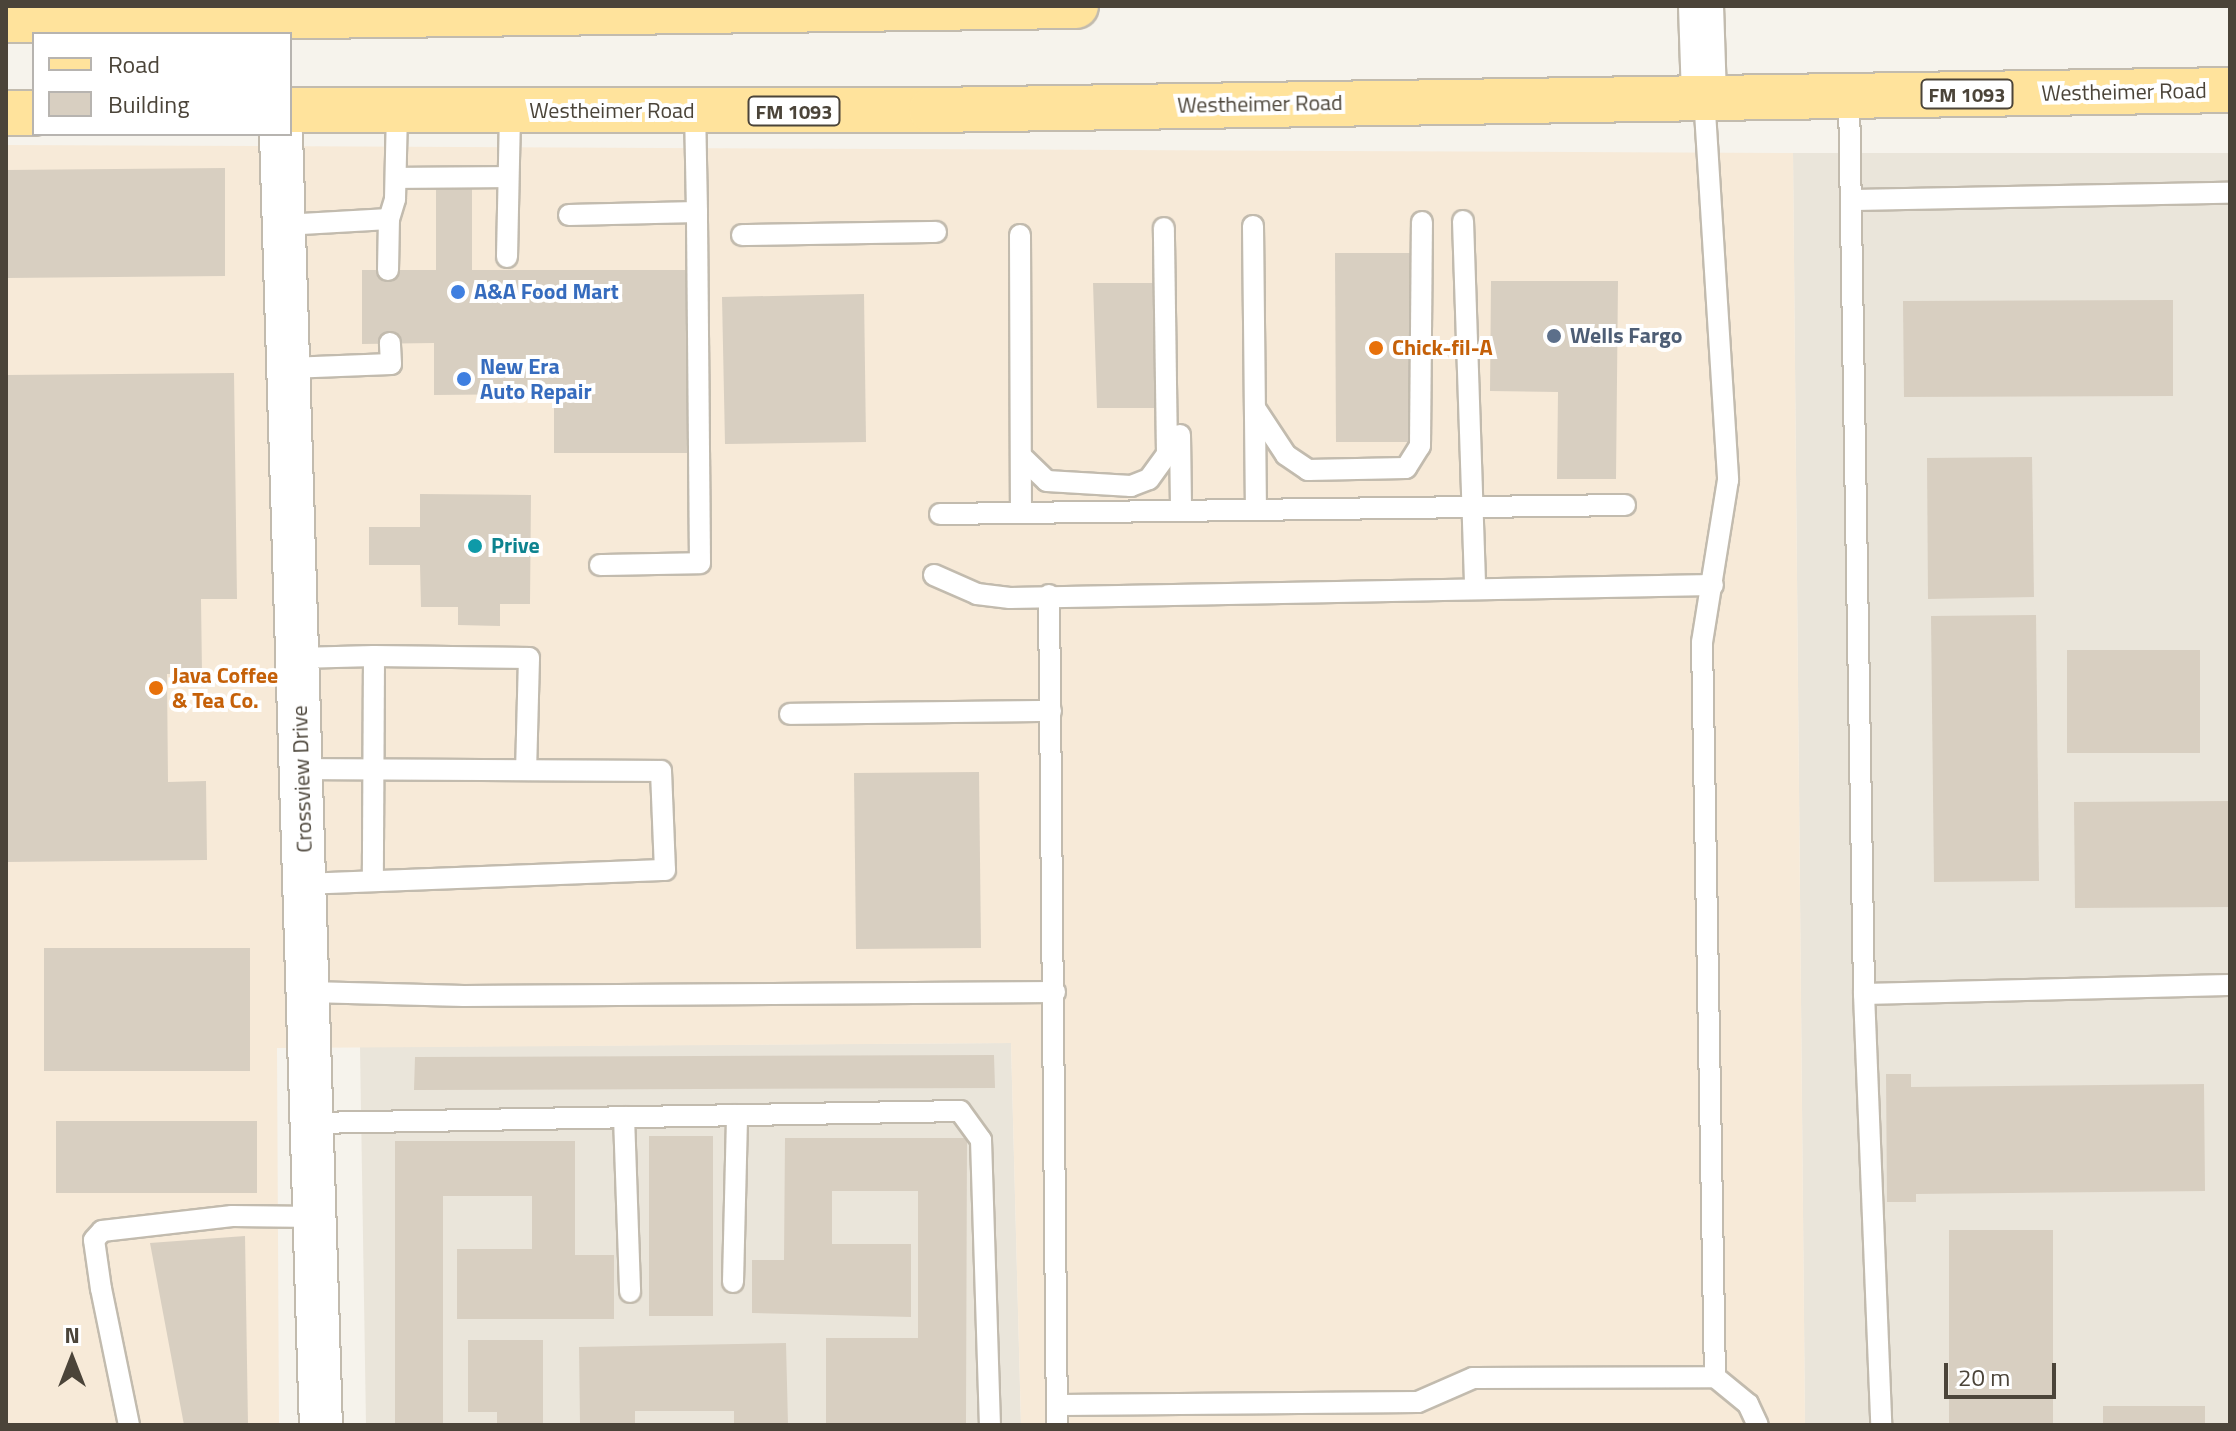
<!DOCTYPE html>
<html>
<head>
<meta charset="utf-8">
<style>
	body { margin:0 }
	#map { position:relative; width:2236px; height:1431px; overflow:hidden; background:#f6f3ec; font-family:"Titillium Web",sans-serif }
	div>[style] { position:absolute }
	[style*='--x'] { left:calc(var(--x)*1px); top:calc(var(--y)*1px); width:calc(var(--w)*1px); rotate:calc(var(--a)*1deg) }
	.residential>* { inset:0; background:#eae5da }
	.commercial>* { inset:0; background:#f7ead8 }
	.building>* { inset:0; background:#d8cfc1 }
	.roads { filter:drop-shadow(2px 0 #c2bbae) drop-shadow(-2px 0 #c2bbae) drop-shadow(0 2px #c2bbae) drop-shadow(0 -2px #c2bbae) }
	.service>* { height:20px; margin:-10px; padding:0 10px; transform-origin:10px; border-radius:10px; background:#fff }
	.minor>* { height:42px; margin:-21px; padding:0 21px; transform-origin:21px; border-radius:21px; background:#fff }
	.tertiary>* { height:44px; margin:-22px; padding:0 22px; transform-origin:22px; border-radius:22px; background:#fff }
	.primary>* { height:44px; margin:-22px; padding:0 22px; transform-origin:22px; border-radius:22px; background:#ffe39c }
	.dots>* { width:22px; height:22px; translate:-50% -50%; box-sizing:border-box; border:4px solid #fff; border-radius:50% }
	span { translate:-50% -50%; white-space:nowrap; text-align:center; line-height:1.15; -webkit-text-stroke:8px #fff; paint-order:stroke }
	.shield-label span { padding:2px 6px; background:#fff; border:2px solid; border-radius:6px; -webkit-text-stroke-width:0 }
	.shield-label { font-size:20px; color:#4b4439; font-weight:700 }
	.street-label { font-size:22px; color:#4b4439 }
	.shop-label { font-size:22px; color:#366cbe; font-weight:700 }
	.left { translate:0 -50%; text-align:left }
	.service-label { font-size:22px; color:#4e5e75; font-weight:700 }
	.food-label { font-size:22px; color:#c56008; font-weight:700 }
	.culture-label { font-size:22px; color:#0d838f; font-weight:700 }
	.frame { position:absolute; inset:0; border:8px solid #4b4439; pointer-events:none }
	.legend { position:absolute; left:32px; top:32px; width:260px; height:104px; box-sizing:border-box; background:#fff; border:2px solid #b7b4b0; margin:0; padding:10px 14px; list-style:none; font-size:24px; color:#4b4439 }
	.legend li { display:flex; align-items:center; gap:16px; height:40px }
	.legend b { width:40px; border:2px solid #b7b4b0 }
	.north { position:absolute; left:32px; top:1319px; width:80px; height:80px; -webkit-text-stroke:6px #fff; paint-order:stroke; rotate:0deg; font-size:22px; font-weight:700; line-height:32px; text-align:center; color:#4b4439 }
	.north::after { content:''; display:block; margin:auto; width:28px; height:36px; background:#4b4439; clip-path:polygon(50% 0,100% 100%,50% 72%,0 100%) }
	.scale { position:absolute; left:1944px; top:1363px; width:112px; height:36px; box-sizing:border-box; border:4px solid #4b4439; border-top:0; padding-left:10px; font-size:24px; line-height:28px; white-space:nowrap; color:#4b4439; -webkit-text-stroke:6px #fff; paint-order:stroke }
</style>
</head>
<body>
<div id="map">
	<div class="residential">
		<div style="clip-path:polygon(1793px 153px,2230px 153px,2230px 1425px,1805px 1425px)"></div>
		<div style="clip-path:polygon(1011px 1043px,1021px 1425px,366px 1425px,360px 1047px)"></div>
	</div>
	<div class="commercial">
		<div style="clip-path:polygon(6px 145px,1793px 153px,1805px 1425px,1021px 1425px,1011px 1043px,277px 1048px,279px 1425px,6px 1425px)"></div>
	</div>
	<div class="building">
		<div style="clip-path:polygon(225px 168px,225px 276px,6px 278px,6px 170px)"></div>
		<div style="clip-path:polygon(436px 185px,472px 185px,472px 270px,692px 270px,692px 453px,554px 453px,554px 394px,434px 395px,434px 343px,362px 344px,362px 270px,436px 270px)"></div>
		<div style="clip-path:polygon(1335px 253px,1416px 253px,1416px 442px,1336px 442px)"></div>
		<div style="clip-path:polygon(1491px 281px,1618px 281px,1616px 479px,1557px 479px,1558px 392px,1490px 391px)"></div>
		<div style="clip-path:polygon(1093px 283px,1159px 283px,1161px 408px,1097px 408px)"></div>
		<div style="clip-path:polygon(864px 294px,866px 442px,725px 444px,722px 297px)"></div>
		<div style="clip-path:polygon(2173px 300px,2173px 396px,1904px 397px,1903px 301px)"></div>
		<div style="clip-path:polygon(234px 373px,237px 599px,201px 599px,202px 674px,167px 674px,168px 782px,206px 781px,207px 860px,6px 862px,6px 375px)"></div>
		<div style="clip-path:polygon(2032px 457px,2034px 597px,1928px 599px,1927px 458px)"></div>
		<div style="clip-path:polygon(420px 494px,531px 495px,530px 604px,500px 604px,500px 626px,458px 625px,458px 607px,421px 607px,420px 565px,369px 565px,369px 527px,420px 527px)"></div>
		<div style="clip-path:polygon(2036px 615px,2039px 881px,1934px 882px,1931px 616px)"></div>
		<div style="clip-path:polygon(2067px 650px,2200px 650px,2200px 753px,2067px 753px)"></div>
		<div style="clip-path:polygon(979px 772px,981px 948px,856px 949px,854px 773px)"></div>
		<div style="clip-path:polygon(2230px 801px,2230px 907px,2075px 908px,2074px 802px)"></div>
		<div style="clip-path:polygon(44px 948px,250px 948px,250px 1071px,44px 1071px)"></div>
		<div style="clip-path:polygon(994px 1055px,995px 1088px,414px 1090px,415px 1057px)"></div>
		<div style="clip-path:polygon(1886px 1074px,1911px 1074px,1911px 1087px,2204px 1084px,2205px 1191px,1916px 1194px,1916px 1202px,1887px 1202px)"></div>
		<div style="clip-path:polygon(56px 1121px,257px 1121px,257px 1193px,56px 1193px)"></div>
		<div style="clip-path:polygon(649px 1136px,713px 1136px,713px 1316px,649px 1316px)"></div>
		<div style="clip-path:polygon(785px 1138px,967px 1138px,966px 1425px,826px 1425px,826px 1338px,918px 1338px,918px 1191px,832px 1191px,832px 1244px,911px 1244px,911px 1317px,752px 1313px,752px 1260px,784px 1260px)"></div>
		<div style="clip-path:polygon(395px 1141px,575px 1141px,575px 1255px,614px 1255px,614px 1319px,457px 1319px,457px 1249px,532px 1249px,532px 1196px,443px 1196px,443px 1425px,395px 1425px)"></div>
		<div style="clip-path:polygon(1949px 1230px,2053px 1230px,2053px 1425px,1949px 1425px)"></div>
		<div style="clip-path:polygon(245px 1236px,248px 1425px,184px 1425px,150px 1243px)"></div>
		<div style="clip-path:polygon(468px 1340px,543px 1340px,543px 1425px,497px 1425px,497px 1412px,468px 1412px)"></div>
		<div style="clip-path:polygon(786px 1343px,788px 1425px,734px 1425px,734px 1411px,635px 1411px,635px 1425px,580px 1425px,579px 1347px)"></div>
		<div style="clip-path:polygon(2103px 1406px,2205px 1406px,2205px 1425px,2103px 1425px)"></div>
	</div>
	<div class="roads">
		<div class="service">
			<div style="--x:1704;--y:96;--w:385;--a:86.4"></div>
			<div style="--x:1728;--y:480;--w:164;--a:99.1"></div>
			<div style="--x:1702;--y:642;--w:735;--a:88.99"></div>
			<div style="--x:1715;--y:1377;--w:43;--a:39.3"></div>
			<div style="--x:1748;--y:1404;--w:23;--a:65"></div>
			<div style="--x:1849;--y:96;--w:898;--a:89.04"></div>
			<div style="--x:1864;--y:994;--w:431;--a:87.7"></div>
			<div style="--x:397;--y:178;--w:110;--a:-0.5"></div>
			<div style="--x:1852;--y:200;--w:378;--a:-1.1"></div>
			<div style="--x:569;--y:215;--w:128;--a:-1.3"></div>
			<div style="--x:697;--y:212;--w:100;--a:-91.1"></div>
			<div style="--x:1463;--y:221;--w:366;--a:88.1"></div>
			<div style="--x:284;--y:225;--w:105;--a:-3.3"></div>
			<div style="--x:389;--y:219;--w:21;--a:-73"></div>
			<div style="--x:395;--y:199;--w:88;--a:-88.7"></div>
			<div style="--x:1253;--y:226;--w:283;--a:89.4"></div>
			<div style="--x:742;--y:235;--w:194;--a:-0.9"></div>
			<div style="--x:1020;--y:235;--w:277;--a:89.8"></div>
			<div style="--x:507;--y:257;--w:146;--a:-88.8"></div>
			<div style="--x:388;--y:270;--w:51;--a:-88.9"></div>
			<div style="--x:289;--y:368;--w:102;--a:-2.2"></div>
			<div style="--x:391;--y:364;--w:21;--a:-93"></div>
			<div style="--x:1255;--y:408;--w:56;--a:56.6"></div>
			<div style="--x:1286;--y:455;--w:27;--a:34"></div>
			<div style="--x:1308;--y:470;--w:98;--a:-1.2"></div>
			<div style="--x:1406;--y:468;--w:26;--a:-58"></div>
			<div style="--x:1420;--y:446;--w:224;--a:-89.5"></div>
			<div style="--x:1180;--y:435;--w:75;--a:89.2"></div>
			<div style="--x:1021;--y:456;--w:36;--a:44"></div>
			<div style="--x:1047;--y:481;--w:84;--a:3.4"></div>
			<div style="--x:1131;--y:486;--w:19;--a:-21"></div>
			<div style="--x:1149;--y:479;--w:31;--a:-54"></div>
			<div style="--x:1167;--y:454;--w:226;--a:-90.8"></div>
			<div style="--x:940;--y:514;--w:685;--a:-0.75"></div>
			<div style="--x:600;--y:565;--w:100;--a:-1.1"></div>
			<div style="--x:700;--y:563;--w:351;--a:-90.5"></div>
			<div style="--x:934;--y:575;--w:47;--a:23.8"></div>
			<div style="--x:977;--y:594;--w:33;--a:7"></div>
			<div style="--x:1010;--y:598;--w:703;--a:-1.06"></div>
			<div style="--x:1049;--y:595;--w:830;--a:89.45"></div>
			<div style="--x:374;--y:656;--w:155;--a:0.7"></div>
			<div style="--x:529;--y:658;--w:112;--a:91.5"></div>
			<div style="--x:298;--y:658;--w:76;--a:-1.5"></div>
			<div style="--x:374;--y:656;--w:225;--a:90.3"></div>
			<div style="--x:790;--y:714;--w:261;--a:-0.7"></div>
			<div style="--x:302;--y:769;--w:359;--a:0.3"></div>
			<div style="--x:661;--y:771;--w:99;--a:87.7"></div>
			<div style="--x:665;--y:870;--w:359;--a:177.8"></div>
			<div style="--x:309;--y:992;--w:155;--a:1.5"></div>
			<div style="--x:464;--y:996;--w:591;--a:-0.39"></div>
			<div style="--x:1864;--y:994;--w:366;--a:-1.4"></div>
			<div style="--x:624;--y:1117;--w:175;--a:88"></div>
			<div style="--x:313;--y:1123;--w:647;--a:-1.06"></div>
			<div style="--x:960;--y:1111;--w:36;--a:54"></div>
			<div style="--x:981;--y:1140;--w:285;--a:88.2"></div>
			<div style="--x:733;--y:1282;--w:167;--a:-88.6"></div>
			<div style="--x:1061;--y:1405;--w:357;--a:-0.5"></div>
			<div style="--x:1418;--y:1402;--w:60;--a:-23.6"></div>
			<div style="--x:1473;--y:1378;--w:242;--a:-0.2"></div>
			<div style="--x:129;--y:1425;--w:139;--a:-101.6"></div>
			<div style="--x:101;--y:1289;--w:49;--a:-98.1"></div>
			<div style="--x:94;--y:1240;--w:12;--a:-48"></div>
			<div style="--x:102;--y:1231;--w:131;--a:-6.6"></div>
			<div style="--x:232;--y:1216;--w:84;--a:0.7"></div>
		</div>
		<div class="minor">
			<div style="--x:281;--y:134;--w:1292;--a:88.23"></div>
		</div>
		<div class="tertiary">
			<div style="--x:1701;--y:6;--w:90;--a:88.1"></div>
		</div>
		<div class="primary">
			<div style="--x:6;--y:20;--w:1070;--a:-0.75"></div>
			<div style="--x:290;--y:110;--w:641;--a:0"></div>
			<div style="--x:931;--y:110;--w:1299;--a:-0.88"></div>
			<div style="--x:6;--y:113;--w:28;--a:0"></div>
		</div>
	</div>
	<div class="dots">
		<div style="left:458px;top:292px;background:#3f7fe0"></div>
		<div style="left:1554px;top:336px;background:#5c6f8a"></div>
		<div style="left:1376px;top:348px;background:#e8710a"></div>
		<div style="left:464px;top:379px;background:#3f7fe0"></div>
		<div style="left:475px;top:546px;background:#0f9aa8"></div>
		<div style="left:156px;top:688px;background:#e8710a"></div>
	</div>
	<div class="shield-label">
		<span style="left:1967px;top:94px">FM 1093</span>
		<span style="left:794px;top:111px">FM 1093</span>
	</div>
	<div class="street-label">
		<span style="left:2124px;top:92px;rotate:-1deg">Westheimer Road</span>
		<span style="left:1260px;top:104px;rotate:-1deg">Westheimer Road</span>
		<span style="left:612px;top:111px">Westheimer Road</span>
		<span style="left:302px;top:779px;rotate:-92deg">Crossview Drive</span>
	</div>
	<div class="shop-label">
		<span class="left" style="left:474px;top:292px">A&amp;A Food Mart</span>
		<span class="left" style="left:480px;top:379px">New Era<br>Auto Repair</span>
	</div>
	<div class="service-label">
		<span class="left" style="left:1570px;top:336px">Wells Fargo</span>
	</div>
	<div class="food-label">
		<span class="left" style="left:1392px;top:348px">Chick-fil-A</span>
		<span class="left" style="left:172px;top:688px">Java Coffee<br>&amp; Tea Co.</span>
	</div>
	<div class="culture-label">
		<span class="left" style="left:491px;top:546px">Prive</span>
	</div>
	<div class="frame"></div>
	<ul class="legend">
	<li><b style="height:10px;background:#ffe39c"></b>Road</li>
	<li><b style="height:22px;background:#d8cfc1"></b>Building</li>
	</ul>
	<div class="north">N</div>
	<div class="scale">20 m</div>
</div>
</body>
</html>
